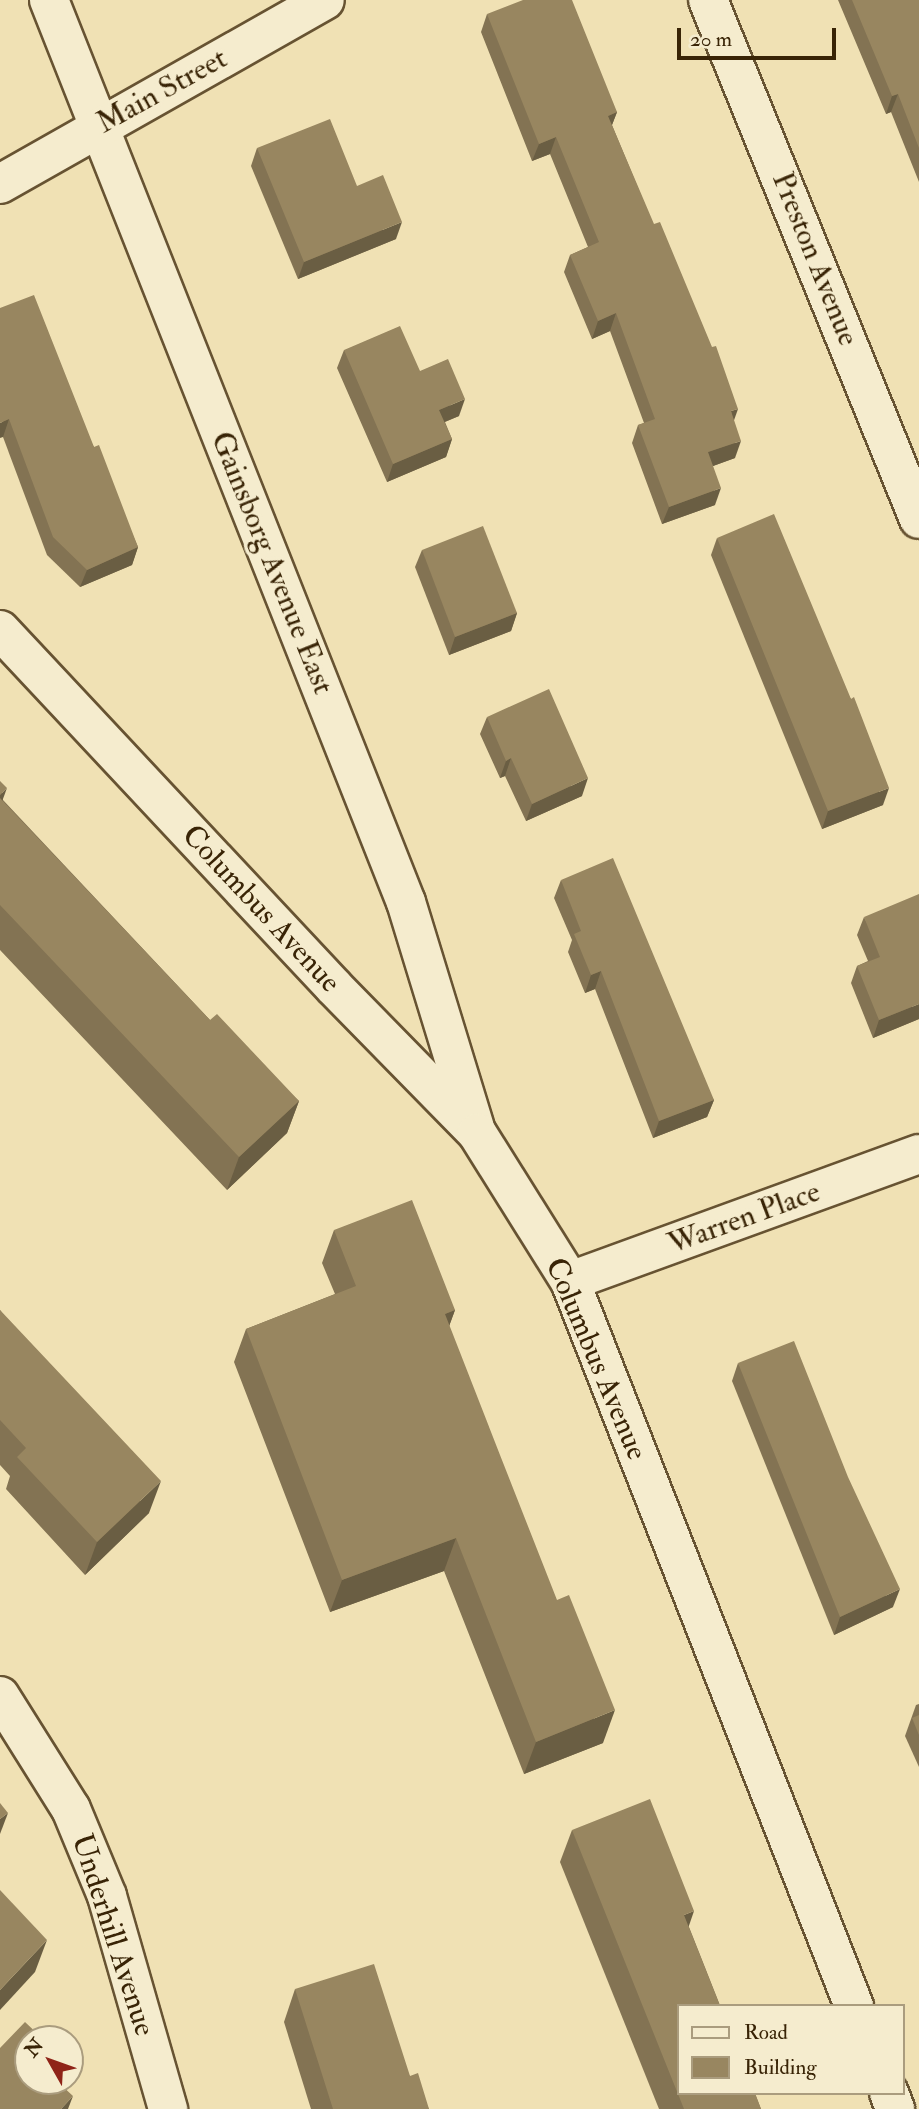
<!DOCTYPE html>
<html>
<head>
<meta charset="utf-8">
<style>
	body { margin:0 }
	#map { position:relative; width:919px; height:2109px; overflow:hidden; background:#f0e1b4; font-family:"IM FELL Double Pica",serif }
	div>[style] { position:absolute }
	[style*='--x'] { left:calc(var(--x)*1px); top:calc(var(--y)*1px); width:calc(var(--w)*1px); rotate:calc(var(--a)*1deg) }
	.roads { filter:drop-shadow(2px 0 #675332) drop-shadow(-2px 0 #675332) drop-shadow(0 2px #675332) drop-shadow(0 -2px #675332) }
	.minor>* { height:38px; margin:-19px; padding:0 19px; transform-origin:19px; border-radius:19px; background:#f5ecce }
	.wall>* { inset:0; background:#837353 }
	.shaded-wall>* { inset:0; background:#6a5e43 }
	.building>* { inset:0; background:#988660 }
	span { translate:-50% -50%; white-space:nowrap; text-align:center; line-height:1.15; -webkit-text-stroke:7px #f5ecce; paint-order:stroke }
	.street-label { font-size:30px; color:#392406 }
	.legend { position:absolute; left:677px; top:2004px; width:228px; height:91px; box-sizing:border-box; background:#f5ecce; border:2px solid #aa9c7e; margin:0; padding:9px 12px; list-style:none; font-size:21px; color:#392406 }
	.legend li { display:flex; align-items:center; gap:14px; height:35px }
	.legend b { width:35px; border:2px solid #aa9c7e }
	.north { position:absolute; left:14px; top:2025px; width:70px; height:70px; box-sizing:border-box; background:#f5ecce; border:2px solid #aa9c7e; border-radius:50%; rotate:310deg; font-size:19px; font-weight:700; line-height:28px; text-align:center; color:#392406 }
	.north::after { content:''; display:block; margin:auto; width:24px; height:32px; background:#8f2418; clip-path:polygon(50% 0,100% 100%,50% 72%,0 100%) }
	.scale { position:absolute; left:677px; top:28px; width:159px; height:32px; box-sizing:border-box; border:4px solid #392406; border-top:0; padding-left:9px; font-size:21px; line-height:24px; white-space:nowrap; color:#392406; -webkit-text-stroke:5px #f5ecce; paint-order:stroke }
</style>
</head>
<body>
<div id="map">
	<div class="roads">
		<div class="minor">
			<div style="--x:49;--y:0;--w:970;--a:68.41"></div>
			<div style="--x:406;--y:902;--w:235;--a:73"></div>
			<div style="--x:708;--y:0;--w:560;--a:67.88"></div>
			<div style="--x:0;--y:184;--w:373;--a:-29.5"></div>
			<div style="--x:0;--y:630;--w:489;--a:46.9"></div>
			<div style="--x:334;--y:987;--w:204;--a:45.6"></div>
			<div style="--x:477;--y:1133;--w:175;--a:57.9"></div>
			<div style="--x:570;--y:1281;--w:779;--a:68.61"></div>
			<div style="--x:570;--y:1281;--w:371;--a:-20"></div>
			<div style="--x:0;--y:1696;--w:133;--a:57.9"></div>
			<div style="--x:71;--y:1809;--w:94;--a:67.5"></div>
			<div style="--x:107;--y:1896;--w:222;--a:74"></div>
			<div style="--x:889;--y:2093;--w:17;--a:69"></div>
		</div>
	</div>
	<div class="wall">
		<div style="clip-path:polygon(838px 0,919px 0,919px 182px,891px 112px,886px 114px)"></div>
		<div style="clip-path:polygon(487px 14px,617px 112px,612px 125px,734px 420px,735px 458px,713px 466px,715px 505px,662px 524px,632px 443px,638px 425px,644px 423px,610px 331px,592px 339px,564px 272px,570px 255px,588px 247px,550px 154px,532px 161px,481px 32px)"></div>
		<div style="clip-path:polygon(257px 148px,396px 239px,298px 279px,251px 166px)"></div>
		<div style="clip-path:polygon(0 308px,94px 447px,138px 547px,132px 565px,80px 587px,47px 555px,3px 437px)"></div>
		<div style="clip-path:polygon(344px 350px,420px 371px,459px 416px,445px 422px,452px 439px,446px 457px,387px 482px,337px 368px)"></div>
		<div style="clip-path:polygon(717px 538px,851px 699px,883px 805px,822px 829px,711px 555px)"></div>
		<div style="clip-path:polygon(422px 550px,517px 613px,511px 631px,449px 655px,415px 567px)"></div>
		<div style="clip-path:polygon(487px 717px,582px 796px,526px 821px,505px 776px,500px 778px,480px 734px)"></div>
		<div style="clip-path:polygon(0 781px,3px 800px,210px 1020px,299px 1101px,287px 1133px,227px 1190px,0 950px)"></div>
		<div style="clip-path:polygon(561px 880px,714px 1100px,707px 1117px,653px 1138px,595px 989px,585px 993px,568px 952px,572px 940px,554px 898px)"></div>
		<div style="clip-path:polygon(864px 917px,919px 1019px,873px 1038px,851px 983px,857px 966px,868px 961px,857px 935px)"></div>
		<div style="clip-path:polygon(334px 1230px,455px 1310px,449px 1326px,603px 1743px,524px 1774px,444px 1571px,330px 1612px,234px 1362px,246px 1329px,335px 1294px,322px 1263px)"></div>
		<div style="clip-path:polygon(0 1310px,149px 1513px,85px 1575px,6px 1489px,10px 1476px,0 1465px)"></div>
		<div style="clip-path:polygon(738px 1363px,893px 1607px,834px 1635px,732px 1381px)"></div>
		<div style="clip-path:polygon(919px 1704px,919px 1767px,905px 1736px,916px 1705px)"></div>
		<div style="clip-path:polygon(572px 1830px,689px 1927px,761px 2109px,659px 2109px,560px 1862px)"></div>
		<div style="clip-path:polygon(295px 1989px,410px 2076px,429px 2109px,311px 2109px,284px 2022px)"></div>
	</div>
	<div class="shaded-wall">
		<div style="clip-path:polygon(898px 94px,891px 112px,886px 114px,892px 96px)"></div>
		<div style="clip-path:polygon(617px 112px,610px 130px,608px 116px)"></div>
		<div style="clip-path:polygon(556px 137px,550px 154px,532px 161px,539px 144px)"></div>
		<div style="clip-path:polygon(402px 222px,396px 239px,298px 279px,304px 262px)"></div>
		<div style="clip-path:polygon(616px 313px,610px 331px,592px 339px,598px 321px)"></div>
		<div style="clip-path:polygon(465px 399px,459px 416px,432px 427px,439px 410px)"></div>
		<div style="clip-path:polygon(738px 409px,732px 426px,731px 411px)"></div>
		<div style="clip-path:polygon(9px 419px,3px 437px,0 438px,0 423px)"></div>
		<div style="clip-path:polygon(452px 439px,446px 457px,387px 482px,393px 464px)"></div>
		<div style="clip-path:polygon(741px 441px,735px 458px,702px 470px,708px 452px)"></div>
		<div style="clip-path:polygon(721px 488px,715px 505px,662px 524px,669px 507px)"></div>
		<div style="clip-path:polygon(138px 547px,132px 565px,80px 587px,87px 570px)"></div>
		<div style="clip-path:polygon(517px 613px,511px 631px,449px 655px,455px 637px)"></div>
		<div style="clip-path:polygon(511px 758px,505px 776px,500px 778px,506px 761px)"></div>
		<div style="clip-path:polygon(588px 778px,582px 796px,526px 821px,532px 804px)"></div>
		<div style="clip-path:polygon(7px 788px,0 807px,0 795px)"></div>
		<div style="clip-path:polygon(889px 788px,883px 805px,822px 829px,828px 811px)"></div>
		<div style="clip-path:polygon(601px 971px,595px 989px,585px 993px,591px 975px)"></div>
		<div style="clip-path:polygon(919px 1004px,919px 1019px,873px 1038px,879px 1020px)"></div>
		<div style="clip-path:polygon(714px 1100px,707px 1117px,653px 1138px,659px 1121px)"></div>
		<div style="clip-path:polygon(299px 1101px,287px 1133px,227px 1190px,239px 1157px)"></div>
		<div style="clip-path:polygon(455px 1310px,443px 1343px,445px 1314px)"></div>
		<div style="clip-path:polygon(161px 1481px,149px 1513px,85px 1575px,97px 1542px)"></div>
		<div style="clip-path:polygon(456px 1538px,444px 1571px,330px 1612px,342px 1580px)"></div>
		<div style="clip-path:polygon(900px 1589px,893px 1607px,834px 1635px,840px 1617px)"></div>
		<div style="clip-path:polygon(615px 1710px,603px 1743px,524px 1774px,536px 1742px)"></div>
		<div style="clip-path:polygon(8px 1813px,0 1834px,0 1819px)"></div>
		<div style="clip-path:polygon(694px 1911px,683px 1943px,684px 1915px)"></div>
		<div style="clip-path:polygon(47px 1940px,35px 1972px,0 2010px,0 1990px)"></div>
		<div style="clip-path:polygon(63px 2081px,70px 2081px,62px 2102px,60px 2084px)"></div>
		<div style="clip-path:polygon(73px 2096px,68px 2109px,61px 2109px)"></div>
	</div>
	<div class="building">
		<div style="clip-path:polygon(523px 0,572px 0,617px 112px,608px 116px,654px 224px,660px 222px,712px 347px,716px 346px,738px 409px,731px 411px,741px 441px,708px 452px,721px 488px,669px 507px,638px 425px,655px 419px,616px 313px,598px 321px,570px 255px,599px 242px,556px 137px,539px 144px,487px 14px)"></div>
		<div style="clip-path:polygon(852px 0,919px 0,919px 148px,898px 94px,892px 96px)"></div>
		<div style="clip-path:polygon(330px 119px,357px 186px,383px 175px,402px 222px,304px 262px,257px 148px)"></div>
		<div style="clip-path:polygon(34px 295px,94px 447px,99px 445px,138px 547px,87px 570px,53px 537px,9px 419px,0 423px,0 308px)"></div>
		<div style="clip-path:polygon(400px 326px,420px 371px,448px 359px,465px 399px,439px 410px,452px 439px,393px 464px,344px 350px)"></div>
		<div style="clip-path:polygon(774px 514px,851px 699px,854px 697px,889px 788px,828px 811px,717px 538px)"></div>
		<div style="clip-path:polygon(483px 526px,517px 613px,455px 637px,422px 550px)"></div>
		<div style="clip-path:polygon(549px 689px,588px 778px,532px 804px,511px 758px,506px 761px,487px 717px)"></div>
		<div style="clip-path:polygon(0 781px,7px 788px,0 795px)"></div>
		<div style="clip-path:polygon(0 798px,210px 1020px,217px 1014px,299px 1101px,239px 1157px,0 905px)"></div>
		<div style="clip-path:polygon(613px 858px,714px 1100px,659px 1121px,601px 971px,591px 975px,574px 934px,581px 931px,561px 880px)"></div>
		<div style="clip-path:polygon(919px 894px,919px 1004px,879px 1020px,857px 966px,880px 957px,864px 917px)"></div>
		<div style="clip-path:polygon(412px 1200px,455px 1310px,445px 1314px,500px 1455px,557px 1600px,569px 1595px,615px 1710px,536px 1742px,456px 1538px,342px 1580px,246px 1329px,356px 1286px,334px 1230px)"></div>
		<div style="clip-path:polygon(0 1310px,161px 1481px,97px 1542px,17px 1457px,26px 1448px,0 1420px)"></div>
		<div style="clip-path:polygon(794px 1341px,848px 1477px,900px 1589px,840px 1617px,738px 1363px)"></div>
		<div style="clip-path:polygon(919px 1715px,919px 1735px,912px 1718px)"></div>
		<div style="clip-path:polygon(650px 1799px,694px 1911px,684px 1915px,720px 2006px,679px 2006px,679px 2093px,755px 2093px,761px 2109px,684px 2109px,572px 1830px)"></div>
		<div style="clip-path:polygon(0 1803px,8px 1813px,0 1819px)"></div>
		<div style="clip-path:polygon(0 1890px,47px 1940px,0 1990px)"></div>
		<div style="clip-path:polygon(374px 1964px,410px 2076px,418px 2073px,429px 2109px,333px 2109px,295px 1989px)"></div>
		<div style="clip-path:polygon(25px 2022px,43px 2039px,28px 2039px,28px 2081px,63px 2081px,60px 2084px,73px 2096px,61px 2109px,0 2109px,0 2048px)"></div>
		<div style="clip-path:polygon(70px 2065px,74px 2069px,70px 2074px)"></div>
	</div>
	<div class="street-label">
		<span style="left:162px;top:91px;rotate:-29deg">Main Street</span>
		<span style="left:815px;top:259px;rotate:68deg">Preston Avenue</span>
		<span style="left:272px;top:563px;rotate:68deg">Gainsborg Avenue East</span>
		<span style="left:261px;top:909px;rotate:47deg">Columbus Avenue</span>
		<span style="left:744px;top:1218px;rotate:-20deg">Warren Place</span>
		<span style="left:596px;top:1359px;rotate:67deg">Columbus Avenue</span>
		<span style="left:113px;top:1935px;rotate:72deg">Underhill Avenue</span>
	</div>
	<ul class="legend">
	<li><b style="height:9px;background:#f5ecce"></b>Road</li>
	<li><b style="height:19px;background:#988660"></b>Building</li>
	</ul>
	<div class="north">N</div>
	<div class="scale">20 m</div>
</div>
</body>
</html>
